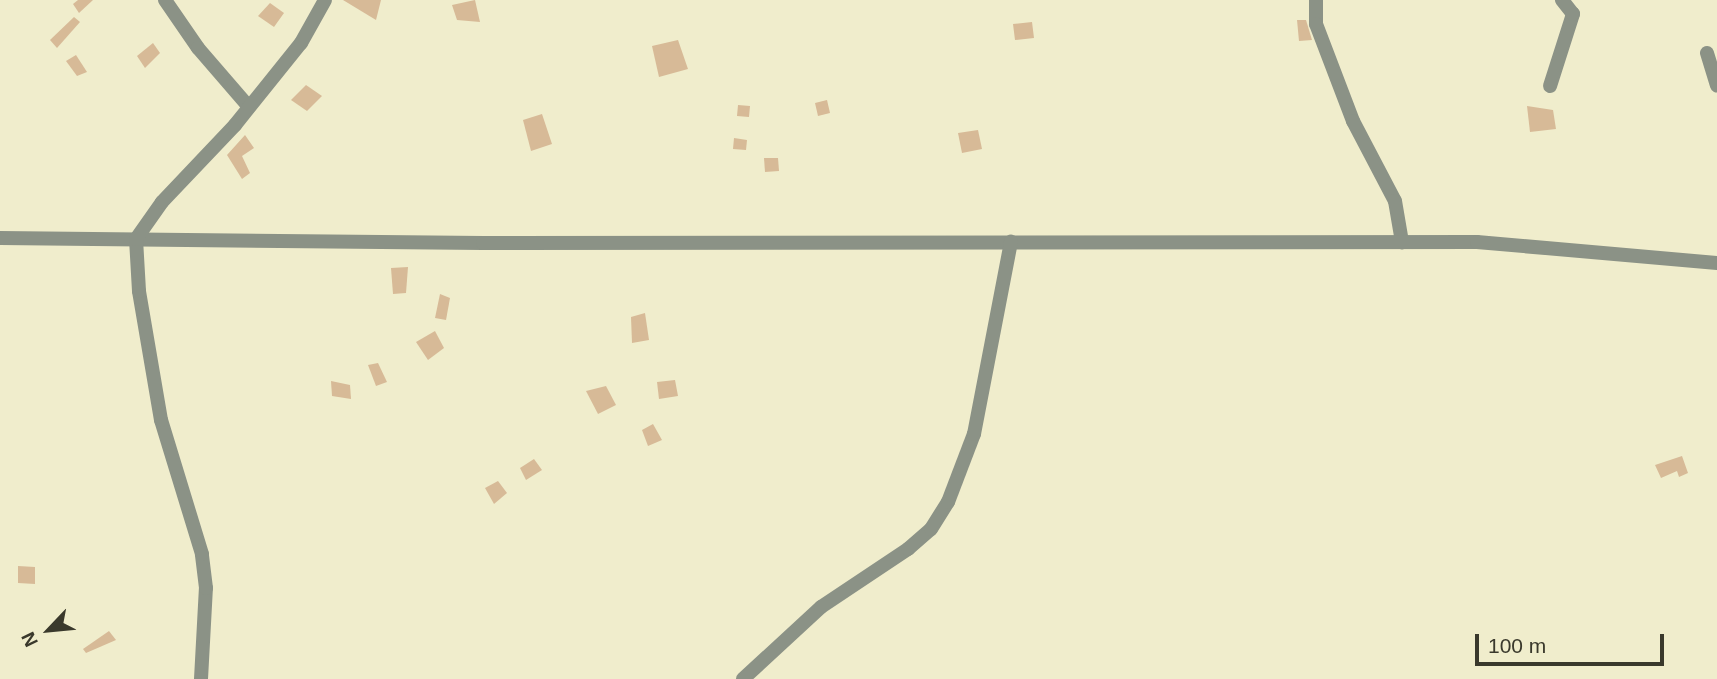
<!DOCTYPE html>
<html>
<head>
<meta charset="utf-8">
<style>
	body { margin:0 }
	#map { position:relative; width:1717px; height:679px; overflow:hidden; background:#f0edcc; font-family:Helvetica,sans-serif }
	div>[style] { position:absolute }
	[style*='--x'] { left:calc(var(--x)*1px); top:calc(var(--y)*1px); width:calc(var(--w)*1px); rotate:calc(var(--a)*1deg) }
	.building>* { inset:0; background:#d7ba97 }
	.street>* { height:14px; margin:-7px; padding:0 7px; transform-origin:7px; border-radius:7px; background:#8b9286 }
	span { translate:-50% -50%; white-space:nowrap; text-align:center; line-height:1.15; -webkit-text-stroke:5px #f0edcc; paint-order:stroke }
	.north { position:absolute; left:14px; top:595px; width:70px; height:70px; -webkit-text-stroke:5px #f0edcc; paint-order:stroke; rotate:244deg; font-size:19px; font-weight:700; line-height:28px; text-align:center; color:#3a392c }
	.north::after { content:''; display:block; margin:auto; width:24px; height:32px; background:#3a392c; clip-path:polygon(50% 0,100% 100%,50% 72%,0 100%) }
	.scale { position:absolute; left:1475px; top:634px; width:189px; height:32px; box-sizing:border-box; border:4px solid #3a392c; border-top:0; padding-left:9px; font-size:21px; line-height:24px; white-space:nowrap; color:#3a392c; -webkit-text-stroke:5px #f0edcc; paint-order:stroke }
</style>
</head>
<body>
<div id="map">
	<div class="building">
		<div style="clip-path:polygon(78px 0,93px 0,79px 13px,73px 4px)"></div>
		<div style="clip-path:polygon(343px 0,381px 0,376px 20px)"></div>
		<div style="clip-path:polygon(475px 0,480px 22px,457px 20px,452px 5px)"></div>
		<div style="clip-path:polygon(270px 3px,284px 13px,274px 27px,258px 16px)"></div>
		<div style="clip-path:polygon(74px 17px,80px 22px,57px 48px,50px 40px)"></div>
		<div style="clip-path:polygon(1297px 20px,1306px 20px,1312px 40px,1299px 41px)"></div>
		<div style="clip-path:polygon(1032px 22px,1034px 38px,1015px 40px,1013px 24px)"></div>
		<div style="clip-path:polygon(678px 40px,688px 69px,659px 77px,652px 46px)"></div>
		<div style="clip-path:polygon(153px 43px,160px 53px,145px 68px,137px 56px)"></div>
		<div style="clip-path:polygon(76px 55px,87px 72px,77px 76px,66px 61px)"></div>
		<div style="clip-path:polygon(306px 85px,322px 96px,307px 111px,291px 100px)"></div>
		<div style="clip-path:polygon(827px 100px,830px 113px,818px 116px,815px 103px)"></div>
		<div style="clip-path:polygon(738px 105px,750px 106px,749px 117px,737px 116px)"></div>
		<div style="clip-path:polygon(1527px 106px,1553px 110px,1556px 129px,1530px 132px)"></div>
		<div style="clip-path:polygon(542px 114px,552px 144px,531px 151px,523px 120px)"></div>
		<div style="clip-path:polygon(978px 130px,982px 149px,962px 153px,958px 133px)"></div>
		<div style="clip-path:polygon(245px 135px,254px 148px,242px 156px,250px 173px,242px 179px,227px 155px)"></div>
		<div style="clip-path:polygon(734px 138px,747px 140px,746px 150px,733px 149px)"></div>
		<div style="clip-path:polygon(764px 158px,778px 158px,779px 171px,765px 172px)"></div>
		<div style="clip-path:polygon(408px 267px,406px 293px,393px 294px,391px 268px)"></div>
		<div style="clip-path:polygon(440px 294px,450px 298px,446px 320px,435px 318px)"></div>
		<div style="clip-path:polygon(645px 313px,649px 340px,632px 343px,631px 317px)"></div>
		<div style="clip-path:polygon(435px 331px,444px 348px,428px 360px,416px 342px)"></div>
		<div style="clip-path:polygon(378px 363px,387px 382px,376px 386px,368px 365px)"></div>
		<div style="clip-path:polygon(675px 380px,678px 396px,659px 399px,657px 382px)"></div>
		<div style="clip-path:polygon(331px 381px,350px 385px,351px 399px,332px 396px)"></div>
		<div style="clip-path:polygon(606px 386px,616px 405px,598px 414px,586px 391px)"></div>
		<div style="clip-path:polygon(653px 424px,662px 440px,648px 446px,642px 430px)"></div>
		<div style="clip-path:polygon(1682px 456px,1688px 473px,1679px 477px,1677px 471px,1661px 478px,1655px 465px)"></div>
		<div style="clip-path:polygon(534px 459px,542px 470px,526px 480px,520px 468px)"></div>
		<div style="clip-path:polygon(498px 481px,507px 493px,494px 504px,485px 488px)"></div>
		<div style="clip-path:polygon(18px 566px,35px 567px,35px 584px,18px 583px)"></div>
		<div style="clip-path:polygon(109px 631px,116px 640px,86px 653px,83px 649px)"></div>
	</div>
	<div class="street">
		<div style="--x:165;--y:0;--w:58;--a:55.5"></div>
		<div style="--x:198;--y:48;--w:78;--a:49.2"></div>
		<div style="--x:1316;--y:0;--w:24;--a:90"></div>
		<div style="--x:1316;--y:24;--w:104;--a:69.1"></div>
		<div style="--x:1353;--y:121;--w:90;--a:62.3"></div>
		<div style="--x:1395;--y:201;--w:42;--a:80.3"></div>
		<div style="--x:1707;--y:53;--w:34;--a:73"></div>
		<div style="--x:1550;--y:86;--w:76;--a:-72.3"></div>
		<div style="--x:1573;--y:14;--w:18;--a:-128"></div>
		<div style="--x:0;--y:238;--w:483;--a:0.6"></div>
		<div style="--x:483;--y:243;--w:994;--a:-0.06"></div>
		<div style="--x:1477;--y:242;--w:241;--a:5"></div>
		<div style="--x:201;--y:679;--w:91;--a:-86.9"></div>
		<div style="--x:206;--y:588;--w:34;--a:-97"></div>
		<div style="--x:202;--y:554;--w:140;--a:-107"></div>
		<div style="--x:161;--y:420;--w:131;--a:-99.7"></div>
		<div style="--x:139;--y:291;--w:52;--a:-93.3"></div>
		<div style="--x:136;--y:239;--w:45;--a:-54.9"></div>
		<div style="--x:162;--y:202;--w:106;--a:-46.5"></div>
		<div style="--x:235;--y:125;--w:105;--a:-51.2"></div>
		<div style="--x:301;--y:43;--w:49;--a:-60.8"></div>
		<div style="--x:743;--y:679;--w:106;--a:-42.7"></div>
		<div style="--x:821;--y:607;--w:105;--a:-33.7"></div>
		<div style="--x:908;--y:549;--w:30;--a:-41"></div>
		<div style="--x:931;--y:529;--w:32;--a:-58"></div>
		<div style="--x:948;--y:502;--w:73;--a:-69.1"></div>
		<div style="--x:974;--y:434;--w:196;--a:-79.1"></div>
	</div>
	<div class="north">N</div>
	<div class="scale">100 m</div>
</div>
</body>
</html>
